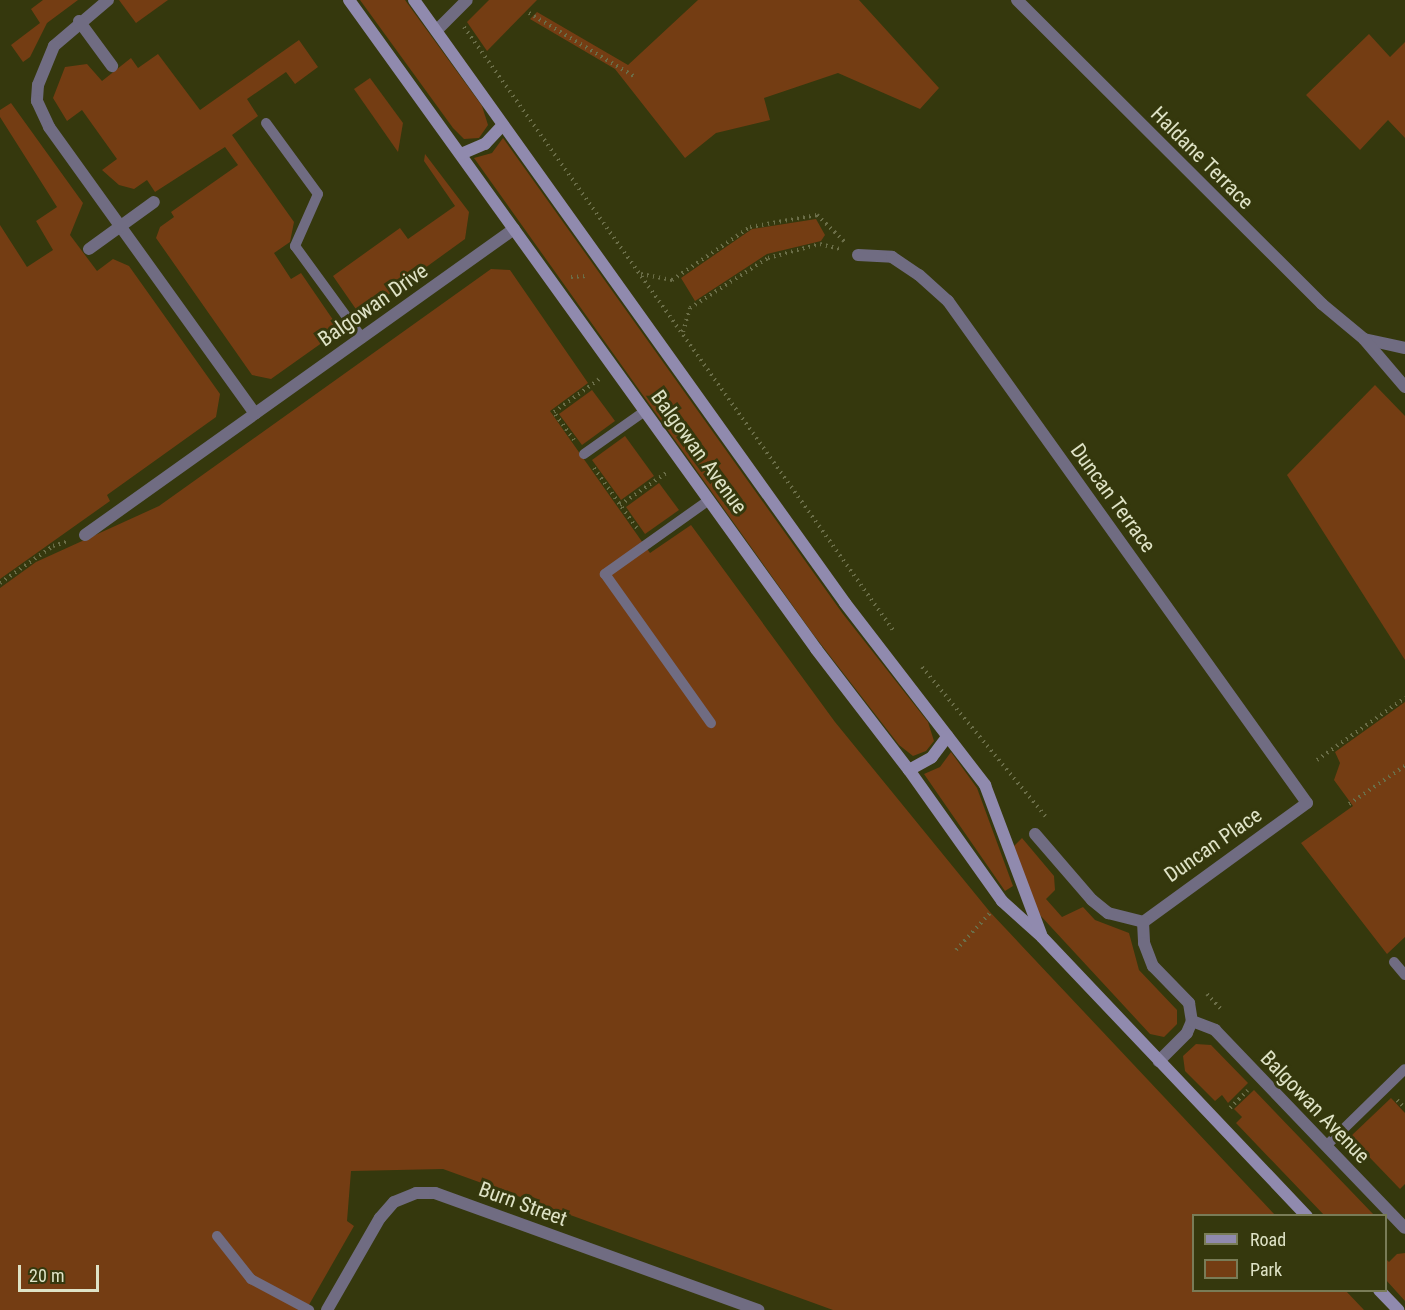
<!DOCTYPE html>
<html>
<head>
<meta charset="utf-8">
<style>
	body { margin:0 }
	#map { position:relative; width:1405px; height:1310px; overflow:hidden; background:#35380d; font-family:"Roboto Condensed",sans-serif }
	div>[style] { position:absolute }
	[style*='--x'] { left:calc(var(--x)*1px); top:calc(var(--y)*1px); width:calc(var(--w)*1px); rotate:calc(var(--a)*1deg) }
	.green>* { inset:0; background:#743d13 }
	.path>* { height:4px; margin-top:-2px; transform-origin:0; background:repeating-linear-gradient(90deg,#6b6e48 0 1.5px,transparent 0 6px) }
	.lane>* { height:10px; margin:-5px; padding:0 5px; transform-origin:5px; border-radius:5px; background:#706c82 }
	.street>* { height:12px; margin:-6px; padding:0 6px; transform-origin:6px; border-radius:6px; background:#706c82 }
	.secondary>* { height:12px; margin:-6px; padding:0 6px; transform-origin:6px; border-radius:6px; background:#908aae }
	span { translate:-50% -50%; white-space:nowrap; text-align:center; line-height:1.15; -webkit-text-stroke:6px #35380d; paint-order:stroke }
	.street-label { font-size:21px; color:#dfe3c6 }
	.legend { position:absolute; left:1192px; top:1214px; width:195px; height:78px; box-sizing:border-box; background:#35380d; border:2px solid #797c57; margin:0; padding:8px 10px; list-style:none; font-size:18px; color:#dfe3c6 }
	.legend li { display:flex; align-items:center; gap:12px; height:30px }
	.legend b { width:30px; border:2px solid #797c57 }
	.scale { position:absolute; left:18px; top:1265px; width:81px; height:27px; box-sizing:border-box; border:3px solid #dfe3c6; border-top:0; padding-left:8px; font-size:18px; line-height:21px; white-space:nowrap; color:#dfe3c6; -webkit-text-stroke:4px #35380d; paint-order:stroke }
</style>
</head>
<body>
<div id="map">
	<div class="green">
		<div style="clip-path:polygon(43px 0,78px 0,47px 23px,30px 57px,23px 62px,11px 45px,40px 23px,31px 9px)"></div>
		<div style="clip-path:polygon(119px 0,168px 0,136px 23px)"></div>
		<div style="clip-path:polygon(360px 0,405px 0,482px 106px,488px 125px,479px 138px,464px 139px,453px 128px)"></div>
		<div style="clip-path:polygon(489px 0,537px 0,487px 51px,467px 22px)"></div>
		<div style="clip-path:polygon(698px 0,859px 0,939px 88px,920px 109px,838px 73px,764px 98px,770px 120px,716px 133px,685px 158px,615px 69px,530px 19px,537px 12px,628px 65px)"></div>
		<div style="clip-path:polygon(1369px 34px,1390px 57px,1405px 42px,1405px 138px,1388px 120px,1360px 150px,1306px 95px)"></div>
		<div style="clip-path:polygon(299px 40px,318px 67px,295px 84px,286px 72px,247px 99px,258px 116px,232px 135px,294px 222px,290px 242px,274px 253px,291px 279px,301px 273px,340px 330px,271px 379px,252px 375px,156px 238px,160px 227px,174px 217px,171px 212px,238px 165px,225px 147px,155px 192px,147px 180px,134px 189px,119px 185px,102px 170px,117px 159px,82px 110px,67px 121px,53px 98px,65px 67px,87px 64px,102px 81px,131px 58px,138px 68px,158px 54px,200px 110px)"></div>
		<div style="clip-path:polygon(370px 78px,403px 123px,398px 152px,354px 89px)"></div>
		<div style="clip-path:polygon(11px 103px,83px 203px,70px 235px,97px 271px,113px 259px,129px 266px,220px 394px,216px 417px,107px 495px,110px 501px,0 579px,0 225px,27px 267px,53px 250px,36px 221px,57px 207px,0 117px,0 110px)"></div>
		<div style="clip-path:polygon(503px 138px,843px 614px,928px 722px,934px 741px,926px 751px,913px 756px,899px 745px,813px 634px,474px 158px,492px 153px)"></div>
		<div style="clip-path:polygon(425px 154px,469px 212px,465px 239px,360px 315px,333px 276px,400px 228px,408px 239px,455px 206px,424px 161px)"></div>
		<div style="clip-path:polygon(816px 219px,825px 235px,821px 241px,767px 254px,695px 301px,681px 278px,752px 229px)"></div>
		<div style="clip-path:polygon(491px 269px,510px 270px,588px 383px,550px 411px,650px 553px,691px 525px,835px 722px,990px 912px,1275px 1215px,1194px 1216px,1194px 1290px,1346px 1291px,1364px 1310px,833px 1310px,443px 1169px,351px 1171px,347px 1221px,354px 1226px,306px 1310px,0 1310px,0 588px,36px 562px,159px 506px)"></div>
		<div style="clip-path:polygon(1375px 385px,1405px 416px,1405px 660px,1287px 475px)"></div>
		<div style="clip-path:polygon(592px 390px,615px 421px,582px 445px,559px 414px)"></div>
		<div style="clip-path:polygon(625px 436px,654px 476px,621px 500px,592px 460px)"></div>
		<div style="clip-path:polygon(659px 483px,679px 510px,645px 534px,626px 507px)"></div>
		<div style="clip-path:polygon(1405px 702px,1405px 937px,1387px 954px,1301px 843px,1353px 806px,1334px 780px,1340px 763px,1335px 752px)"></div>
		<div style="clip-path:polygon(951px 752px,977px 788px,1013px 886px,1005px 891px,924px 774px,940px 767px)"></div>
		<div style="clip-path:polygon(1022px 838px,1054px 876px,1055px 890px,1046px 899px,1062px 917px,1083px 907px,1095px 920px,1129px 933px,1139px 970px,1177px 1010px,1177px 1024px,1164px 1037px,1150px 1034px,1039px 914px,1013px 847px)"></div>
		<div style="clip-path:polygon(1196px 1044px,1211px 1045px,1248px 1083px,1228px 1103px,1222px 1095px,1215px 1101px,1185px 1071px,1183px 1056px)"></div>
		<div style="clip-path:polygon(1254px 1090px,1374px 1215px,1324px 1215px,1236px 1123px,1242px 1117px,1234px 1109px)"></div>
		<div style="clip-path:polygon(1391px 1098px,1405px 1113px,1405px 1184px,1400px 1189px,1350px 1137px)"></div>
		<div style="clip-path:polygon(1405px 1253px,1405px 1301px,1386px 1280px,1386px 1259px,1389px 1262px,1397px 1254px)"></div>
	</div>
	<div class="path">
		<div style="--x:529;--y:13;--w:124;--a:31.1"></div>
		<div style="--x:464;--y:27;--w:740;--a:54.57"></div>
		<div style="--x:641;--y:274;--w:32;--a:11"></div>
		<div style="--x:672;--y:280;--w:94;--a:-34.2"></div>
		<div style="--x:750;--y:227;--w:68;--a:-10.2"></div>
		<div style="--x:817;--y:215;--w:39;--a:44"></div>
		<div style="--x:571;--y:277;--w:16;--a:-4"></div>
		<div style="--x:683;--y:332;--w:25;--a:-74"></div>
		<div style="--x:690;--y:308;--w:93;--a:-32.7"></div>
		<div style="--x:768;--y:258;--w:54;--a:-15.1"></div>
		<div style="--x:820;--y:244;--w:21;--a:14"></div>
		<div style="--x:574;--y:440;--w:34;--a:-126"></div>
		<div style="--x:554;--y:412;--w:58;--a:-35.9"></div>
		<div style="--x:594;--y:468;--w:76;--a:54.6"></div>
		<div style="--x:620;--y:505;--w:56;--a:-34.8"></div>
		<div style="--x:0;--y:583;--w:65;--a:-34.9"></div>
		<div style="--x:53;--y:546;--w:16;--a:-18"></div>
		<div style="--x:922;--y:667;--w:196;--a:50.4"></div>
		<div style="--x:1317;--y:760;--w:108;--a:-35.2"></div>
		<div style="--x:1349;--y:804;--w:68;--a:-34.2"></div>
		<div style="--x:956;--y:950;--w:50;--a:-47.4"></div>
		<div style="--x:1207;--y:994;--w:22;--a:47"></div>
		<div style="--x:1397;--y:1100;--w:11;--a:45"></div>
		<div style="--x:1230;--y:1108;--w:25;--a:-45"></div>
	</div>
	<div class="lane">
		<div style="--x:266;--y:123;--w:88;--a:53.8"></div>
		<div style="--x:318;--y:194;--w:57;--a:113.9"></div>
		<div style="--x:295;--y:246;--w:114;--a:53.9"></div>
		<div style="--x:584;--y:454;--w:75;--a:-35.2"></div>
		<div style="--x:709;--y:500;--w:128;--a:144.6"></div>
		<div style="--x:605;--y:574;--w:183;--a:54.6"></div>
		<div style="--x:1394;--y:962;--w:17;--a:50"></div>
		<div style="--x:1326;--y:1146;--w:110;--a:-44.3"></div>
		<div style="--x:217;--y:1236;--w:55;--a:51.7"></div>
		<div style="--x:251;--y:1279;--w:66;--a:28.1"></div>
	</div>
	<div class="street">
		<div style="--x:108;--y:0;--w:71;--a:139.6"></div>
		<div style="--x:54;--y:46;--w:42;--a:112.3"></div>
		<div style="--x:38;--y:85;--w:16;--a:94"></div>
		<div style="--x:37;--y:101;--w:29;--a:65"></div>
		<div style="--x:49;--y:127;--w:353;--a:54.3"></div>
		<div style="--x:1017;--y:0;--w:431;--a:44.9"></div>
		<div style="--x:1322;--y:304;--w:55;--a:39.8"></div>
		<div style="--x:1364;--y:339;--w:42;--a:12.4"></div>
		<div style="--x:79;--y:21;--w:56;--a:53.7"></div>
		<div style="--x:437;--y:30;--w:42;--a:-45"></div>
		<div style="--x:89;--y:249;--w:80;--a:-35.9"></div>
		<div style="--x:858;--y:255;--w:34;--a:3"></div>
		<div style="--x:892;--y:257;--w:32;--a:34"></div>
		<div style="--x:919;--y:275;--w:39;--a:42"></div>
		<div style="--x:948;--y:301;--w:617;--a:54.43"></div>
		<div style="--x:1307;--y:803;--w:203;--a:144"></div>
		<div style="--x:1364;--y:339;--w:63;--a:49.5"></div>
		<div style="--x:85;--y:535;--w:527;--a:-35.5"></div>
		<div style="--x:1035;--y:834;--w:87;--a:49.2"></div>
		<div style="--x:1092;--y:900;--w:21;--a:39"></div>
		<div style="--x:1108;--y:913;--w:36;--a:14"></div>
		<div style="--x:1143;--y:922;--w:21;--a:87"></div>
		<div style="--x:1144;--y:943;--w:25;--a:69"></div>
		<div style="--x:1153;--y:966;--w:52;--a:45.8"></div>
		<div style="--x:1189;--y:1003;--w:18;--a:81"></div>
		<div style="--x:1192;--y:1021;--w:13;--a:113"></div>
		<div style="--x:1187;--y:1033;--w:40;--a:135"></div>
		<div style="--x:1192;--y:1021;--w:25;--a:21"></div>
		<div style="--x:1215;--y:1030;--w:274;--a:46.2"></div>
		<div style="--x:327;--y:1310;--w:106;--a:-60.1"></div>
		<div style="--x:380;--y:1218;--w:21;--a:-49"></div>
		<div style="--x:394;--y:1202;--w:24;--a:-22"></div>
		<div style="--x:416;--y:1193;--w:19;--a:0"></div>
		<div style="--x:435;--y:1193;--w:344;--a:19.9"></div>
	</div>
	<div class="secondary">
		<div style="--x:349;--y:0;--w:800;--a:54.26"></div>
		<div style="--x:816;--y:649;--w:153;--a:52.5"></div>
		<div style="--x:909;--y:770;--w:161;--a:54.6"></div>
		<div style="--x:1002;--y:901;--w:54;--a:42"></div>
		<div style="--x:1042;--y:937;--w:385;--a:46.5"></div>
		<div style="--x:414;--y:0;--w:741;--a:54.44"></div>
		<div style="--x:845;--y:603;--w:230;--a:52.4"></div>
		<div style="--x:985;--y:785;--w:159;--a:69.4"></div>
		<div style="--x:461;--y:154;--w:26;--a:-23"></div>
		<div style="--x:485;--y:144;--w:26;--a:-47"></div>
		<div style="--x:909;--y:770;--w:26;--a:-29"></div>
		<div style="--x:932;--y:757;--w:26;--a:-53"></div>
		<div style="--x:1379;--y:1290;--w:28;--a:46"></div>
	</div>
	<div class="street-label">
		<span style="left:1202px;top:158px;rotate:45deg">Haldane Terrace</span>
		<span style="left:373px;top:305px;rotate:-35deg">Balgowan Drive</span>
		<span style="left:699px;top:452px;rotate:54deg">Balgowan Avenue</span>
		<span style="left:1113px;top:498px;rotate:54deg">Duncan Terrace</span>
		<span style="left:1213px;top:845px;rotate:-35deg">Duncan Place</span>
		<span style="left:1315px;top:1107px;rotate:46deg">Balgowan Avenue</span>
		<span style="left:523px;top:1204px;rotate:20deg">Burn Street</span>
	</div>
	<ul class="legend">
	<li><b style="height:8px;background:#908aae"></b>Road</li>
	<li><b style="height:16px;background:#743d13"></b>Park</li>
	</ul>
	<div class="scale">20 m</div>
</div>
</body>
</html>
